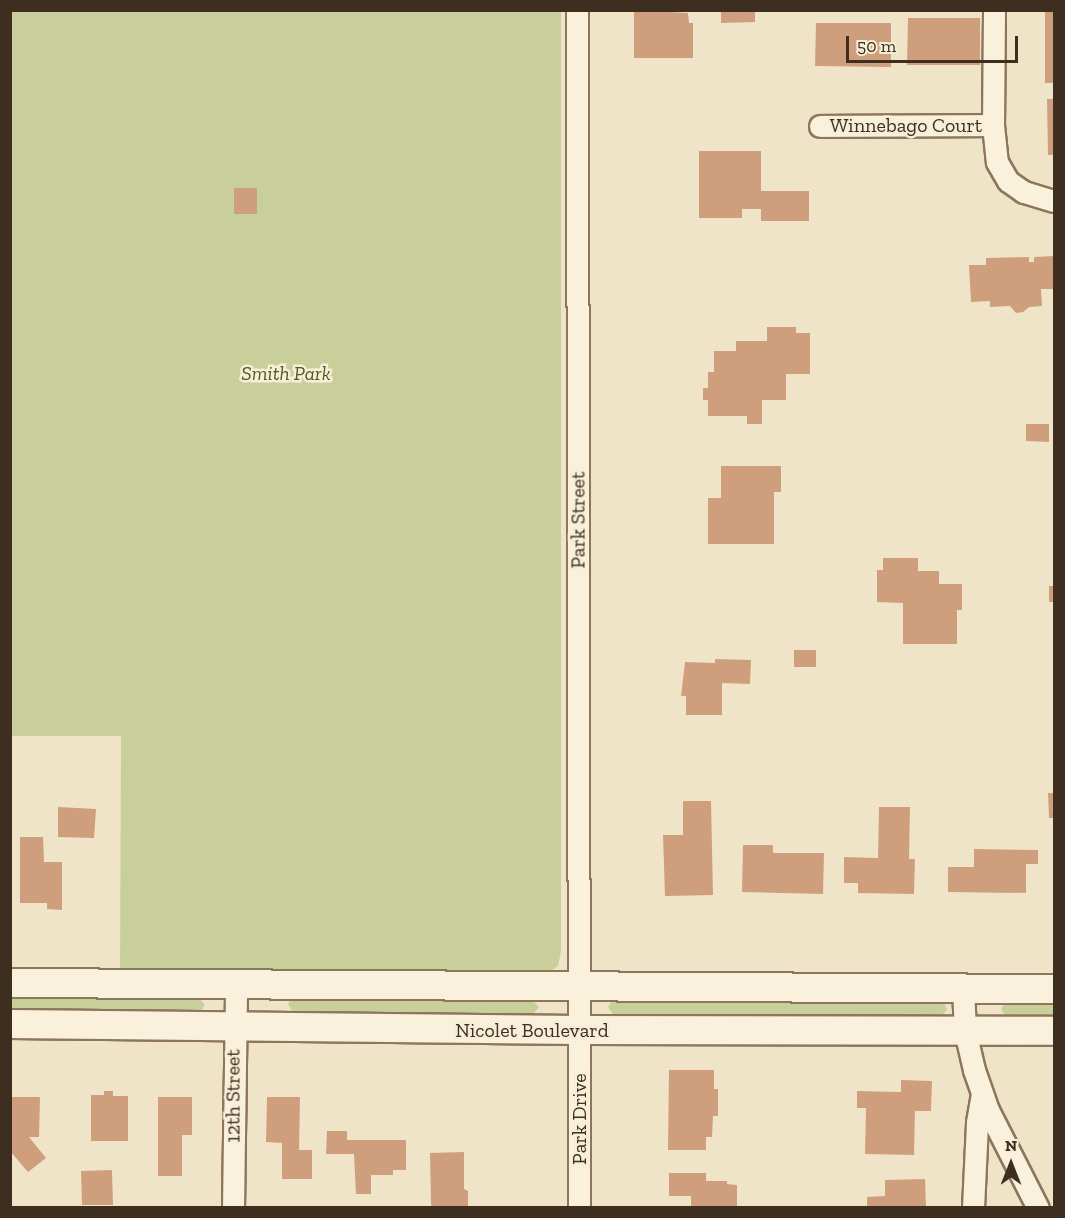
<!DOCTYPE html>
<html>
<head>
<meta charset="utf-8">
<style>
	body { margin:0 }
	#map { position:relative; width:1065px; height:1218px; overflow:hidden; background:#f0e4c8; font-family:"Zilla Slab",serif }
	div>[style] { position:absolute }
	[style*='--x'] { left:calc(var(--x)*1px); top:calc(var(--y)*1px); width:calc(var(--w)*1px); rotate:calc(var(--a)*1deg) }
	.green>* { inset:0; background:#c9cf9b }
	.building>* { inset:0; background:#cf9f7d }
	.roads { filter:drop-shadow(2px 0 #8d765c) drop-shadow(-2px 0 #8d765c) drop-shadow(0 2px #8d765c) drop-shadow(0 -2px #8d765c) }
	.street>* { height:21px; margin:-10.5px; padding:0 10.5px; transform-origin:10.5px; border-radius:10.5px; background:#faf1dc }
	.secondary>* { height:28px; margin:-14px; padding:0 14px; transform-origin:14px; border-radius:14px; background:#faf1dc }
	span { translate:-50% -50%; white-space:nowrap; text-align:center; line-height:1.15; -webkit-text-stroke:5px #f7eed8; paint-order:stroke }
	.street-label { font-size:20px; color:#3d2e20 }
	.park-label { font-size:20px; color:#4d5a26; font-style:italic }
	.frame { position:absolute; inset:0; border:12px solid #3d2e20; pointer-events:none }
	.north { position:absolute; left:981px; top:1134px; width:60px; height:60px; -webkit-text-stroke:4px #f7eed8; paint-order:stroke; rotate:0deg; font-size:16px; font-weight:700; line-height:24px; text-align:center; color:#3d2e20 }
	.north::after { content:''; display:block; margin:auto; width:21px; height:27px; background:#3d2e20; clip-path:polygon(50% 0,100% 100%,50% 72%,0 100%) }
	.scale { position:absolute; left:846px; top:36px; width:172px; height:27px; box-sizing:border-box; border:3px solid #3d2e20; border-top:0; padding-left:8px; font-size:18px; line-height:21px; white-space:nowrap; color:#3d2e20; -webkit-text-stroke:4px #f7eed8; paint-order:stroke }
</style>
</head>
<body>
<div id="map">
	<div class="green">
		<div style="clip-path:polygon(11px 11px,561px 11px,561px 951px,558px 966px,546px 974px,120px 972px,121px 736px,11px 736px)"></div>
		<div style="clip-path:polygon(11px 995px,197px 996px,205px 1005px,199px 1014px,11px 1013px)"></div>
		<div style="clip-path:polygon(294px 995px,530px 998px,539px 1007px,532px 1015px,294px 1014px,288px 1004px)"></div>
		<div style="clip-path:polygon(613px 999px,937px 999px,944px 1003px,947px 1010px,939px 1018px,614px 1016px,608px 1007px)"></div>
		<div style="clip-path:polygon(1008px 999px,1054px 999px,1054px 1017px,1006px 1017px,1001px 1009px)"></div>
	</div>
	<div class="building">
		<div style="clip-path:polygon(634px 10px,688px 13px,689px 23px,693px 23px,693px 58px,634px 58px)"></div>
		<div style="clip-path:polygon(721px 10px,755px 10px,755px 22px,721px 23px)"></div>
		<div style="clip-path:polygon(1045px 11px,1054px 11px,1054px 83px,1045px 83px)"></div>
		<div style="clip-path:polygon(908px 18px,980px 18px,980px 65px,907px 65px)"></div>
		<div style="clip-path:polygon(816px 23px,891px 23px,891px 67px,815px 66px)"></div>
		<div style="clip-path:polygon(1047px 99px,1054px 99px,1054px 155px,1048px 155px)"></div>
		<div style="clip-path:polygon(699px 151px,761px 151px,761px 191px,809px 191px,809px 221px,761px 221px,761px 209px,742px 209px,742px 218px,699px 218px)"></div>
		<div style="clip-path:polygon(234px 188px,257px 188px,257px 214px,234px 214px)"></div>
		<div style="clip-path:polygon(1054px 256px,1054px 289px,1041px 289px,1042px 306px,1029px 307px,1023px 312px,1016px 313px,1010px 306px,990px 307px,990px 301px,971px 302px,969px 265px,986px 265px,986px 258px,1029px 257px,1029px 262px,1034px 262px,1034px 257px)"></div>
		<div style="clip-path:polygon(767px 327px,796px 327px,796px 333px,810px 333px,810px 374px,786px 374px,786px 400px,762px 400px,762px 424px,747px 424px,747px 416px,708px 416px,708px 400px,703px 400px,703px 388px,708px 388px,708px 372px,714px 372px,714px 351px,736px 351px,736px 341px,767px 341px)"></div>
		<div style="clip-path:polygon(1026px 424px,1049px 424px,1049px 442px,1026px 441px)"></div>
		<div style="clip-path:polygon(721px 466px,781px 466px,781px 492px,774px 492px,774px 544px,708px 544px,708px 498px,721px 498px)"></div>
		<div style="clip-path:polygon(883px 558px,918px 558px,918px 571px,939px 571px,939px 584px,962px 584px,962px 610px,957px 610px,957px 644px,903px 644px,903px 603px,877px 602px,877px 570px,883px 570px)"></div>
		<div style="clip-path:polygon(1049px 586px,1054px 586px,1054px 602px,1049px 602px)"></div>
		<div style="clip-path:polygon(794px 650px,816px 650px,816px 667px,794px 667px)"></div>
		<div style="clip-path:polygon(715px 659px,751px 660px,750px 684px,722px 683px,722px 715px,686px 715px,686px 696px,681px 696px,685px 662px,715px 663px)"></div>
		<div style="clip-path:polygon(1048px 793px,1054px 793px,1054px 818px,1049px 818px)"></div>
		<div style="clip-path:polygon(683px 801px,711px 801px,713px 895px,665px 896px,663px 835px,683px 835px)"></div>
		<div style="clip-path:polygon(58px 807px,96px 809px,94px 838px,58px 837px)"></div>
		<div style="clip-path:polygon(879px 807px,910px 807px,909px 859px,915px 859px,914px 894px,858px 893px,858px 883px,844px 883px,844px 857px,878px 858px)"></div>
		<div style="clip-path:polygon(20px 837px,43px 837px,44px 862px,62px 862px,62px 910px,47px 909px,47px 903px,20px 903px)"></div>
		<div style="clip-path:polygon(743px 845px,773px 845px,773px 853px,824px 853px,823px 894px,742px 892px)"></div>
		<div style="clip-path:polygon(974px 849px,1038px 850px,1038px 864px,1026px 864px,1026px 893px,948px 892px,948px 867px,974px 867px)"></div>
		<div style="clip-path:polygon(669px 1070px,714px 1070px,714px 1089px,718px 1089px,718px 1116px,713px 1116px,712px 1137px,706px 1137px,706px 1150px,668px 1150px)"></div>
		<div style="clip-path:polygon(901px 1080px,932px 1081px,931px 1111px,915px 1111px,914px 1155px,865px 1154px,866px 1108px,857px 1108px,857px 1091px,901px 1092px)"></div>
		<div style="clip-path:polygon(104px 1091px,113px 1091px,113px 1096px,128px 1096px,128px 1141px,91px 1141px,91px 1095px,104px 1095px)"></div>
		<div style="clip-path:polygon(10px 1097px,40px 1097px,39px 1137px,29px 1137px,46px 1158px,28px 1172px,10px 1151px)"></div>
		<div style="clip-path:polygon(158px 1097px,192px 1097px,192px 1135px,182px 1135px,182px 1176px,158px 1176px)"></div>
		<div style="clip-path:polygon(267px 1097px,300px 1097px,299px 1150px,312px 1150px,312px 1179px,282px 1179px,282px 1143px,266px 1142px)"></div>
		<div style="clip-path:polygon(327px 1131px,347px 1131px,347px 1140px,406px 1140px,406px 1170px,393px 1170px,393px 1175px,371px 1175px,371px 1194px,356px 1194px,354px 1154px,326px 1154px)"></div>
		<div style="clip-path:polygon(464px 1152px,464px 1189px,468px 1191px,468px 1208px,434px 1208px,431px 1205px,430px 1153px)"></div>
		<div style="clip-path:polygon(112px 1170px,113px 1205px,82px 1205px,81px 1171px)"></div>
		<div style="clip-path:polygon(669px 1173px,706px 1173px,706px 1181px,727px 1181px,727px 1184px,737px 1185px,737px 1208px,691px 1208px,691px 1196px,669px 1196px)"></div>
		<div style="clip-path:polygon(925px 1179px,926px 1208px,867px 1208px,867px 1197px,885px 1196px,885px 1180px)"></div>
	</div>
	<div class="roads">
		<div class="street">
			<div style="--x:577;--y:10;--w:1198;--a:89.9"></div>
			<div style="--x:994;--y:12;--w:113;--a:90.5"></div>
			<div style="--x:993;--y:125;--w:37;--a:84"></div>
			<div style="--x:997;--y:162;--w:22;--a:60"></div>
			<div style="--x:1008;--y:181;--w:19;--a:35"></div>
			<div style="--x:1024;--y:192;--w:31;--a:17"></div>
			<div style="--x:820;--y:126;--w:173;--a:-0.3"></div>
			<div style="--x:963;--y:988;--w:43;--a:87.3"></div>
			<div style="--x:965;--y:1031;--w:40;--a:77"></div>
			<div style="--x:974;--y:1070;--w:42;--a:70.7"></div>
			<div style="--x:988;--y:1110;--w:110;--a:63"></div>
			<div style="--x:233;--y:1208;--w:223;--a:-89.2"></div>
			<div style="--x:973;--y:1208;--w:86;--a:-87.3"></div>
			<div style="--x:977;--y:1122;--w:27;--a:-80"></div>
		</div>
		<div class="secondary">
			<div style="--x:10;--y:983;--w:1044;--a:0.33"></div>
			<div style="--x:10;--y:1024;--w:569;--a:0.6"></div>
			<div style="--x:579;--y:1030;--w:475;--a:0.1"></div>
		</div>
	</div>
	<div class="street-label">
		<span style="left:906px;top:125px">Winnebago Court</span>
		<span style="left:578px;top:520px;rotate:-90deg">Park Street</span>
		<span style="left:532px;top:1030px">Nicolet Boulevard</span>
		<span style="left:233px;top:1096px;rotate:-90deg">12th Street</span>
		<span style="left:579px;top:1119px;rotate:-90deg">Park Drive</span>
	</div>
	<div class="park-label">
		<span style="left:286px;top:373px">Smith Park</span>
	</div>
	<div class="frame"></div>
	<div class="north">N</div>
	<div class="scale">50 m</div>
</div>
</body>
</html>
